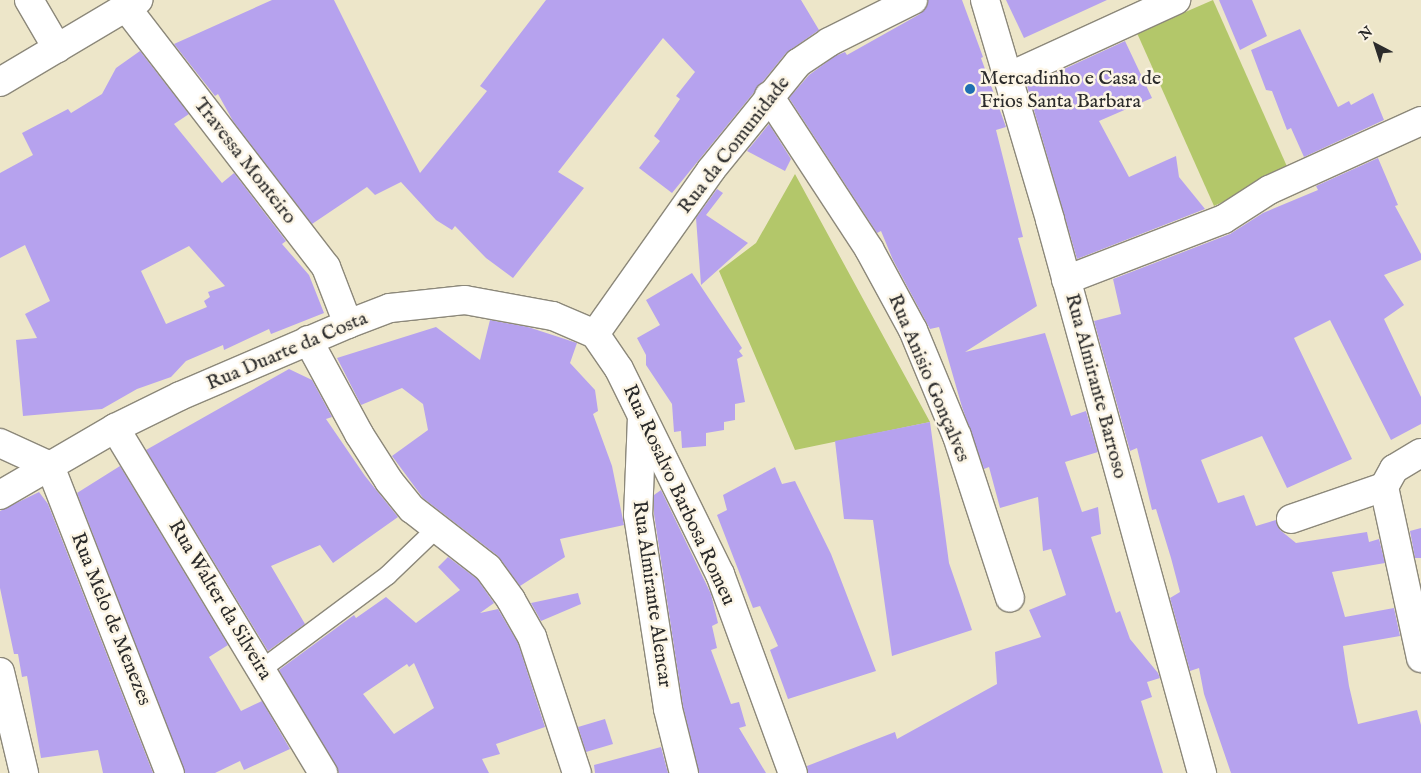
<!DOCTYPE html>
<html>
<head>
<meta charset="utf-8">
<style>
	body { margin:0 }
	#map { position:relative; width:1421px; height:773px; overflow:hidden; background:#ede6c9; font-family:"IM FELL English",serif }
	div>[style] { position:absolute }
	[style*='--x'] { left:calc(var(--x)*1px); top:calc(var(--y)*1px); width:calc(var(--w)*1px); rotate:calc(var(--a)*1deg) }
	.green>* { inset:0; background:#b3c76a }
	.building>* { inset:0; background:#b6a2ee }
	.roads { filter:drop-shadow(1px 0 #8c887a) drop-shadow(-1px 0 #8c887a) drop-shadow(0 1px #8c887a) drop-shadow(0 -1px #8c887a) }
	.lane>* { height:18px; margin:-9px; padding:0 9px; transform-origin:9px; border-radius:9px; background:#fff }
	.street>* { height:28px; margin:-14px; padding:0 14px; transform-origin:14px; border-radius:14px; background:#fff }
	.secondary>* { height:28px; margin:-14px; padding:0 14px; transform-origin:14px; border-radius:14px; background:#fff }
	.dots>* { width:14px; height:14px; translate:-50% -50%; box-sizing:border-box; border:2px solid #fcf5e5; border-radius:50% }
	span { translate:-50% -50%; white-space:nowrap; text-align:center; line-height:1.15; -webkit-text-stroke:5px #fcf5e5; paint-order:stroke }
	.poi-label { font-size:20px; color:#2b2b2b }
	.left { translate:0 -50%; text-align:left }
	.street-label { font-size:20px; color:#2b2b2b }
	.north { position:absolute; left:1351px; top:20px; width:50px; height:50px; -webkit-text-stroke:4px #fcf5e5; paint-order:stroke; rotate:320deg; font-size:14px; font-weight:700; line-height:20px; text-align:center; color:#2b2b2b }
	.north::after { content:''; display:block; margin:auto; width:18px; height:22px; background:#2b2b2b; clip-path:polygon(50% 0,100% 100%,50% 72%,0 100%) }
</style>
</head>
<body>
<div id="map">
	<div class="green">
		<div style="clip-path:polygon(1213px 0,1289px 171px,1214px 206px,1137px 33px)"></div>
		<div style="clip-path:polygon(795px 174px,930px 422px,795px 450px,719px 271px,756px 243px)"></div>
	</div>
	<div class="building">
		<div style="clip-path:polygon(272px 0,334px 0,420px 173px,487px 91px,480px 86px,546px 0,801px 0,819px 30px,786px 53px,672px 193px,639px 168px,660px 141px,654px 136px,680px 99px,676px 96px,695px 72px,663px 38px,558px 172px,584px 188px,513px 278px,486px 258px,455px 226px,452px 230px,436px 220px,401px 182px,375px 195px,367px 187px,312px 224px,233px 121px,218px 94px,215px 96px,174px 44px)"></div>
		<div style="clip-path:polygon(928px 0,962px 0,983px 57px,981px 58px,1006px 127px,996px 130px,1023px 237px,1018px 238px,1037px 306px,965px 352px,1045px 333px,1071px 416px,1086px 411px,1098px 452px,1065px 462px,1082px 512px,1098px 507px,1101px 534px,1091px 537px,1116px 613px,1120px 611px,1130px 639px,1158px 673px,1160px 678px,1147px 682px,1152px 697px,1141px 701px,1163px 773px,808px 773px,807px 766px,895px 732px,897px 739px,997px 684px,995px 652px,1041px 637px,1029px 610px,1066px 595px,1051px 549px,1043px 551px,1038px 497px,1000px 508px,989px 467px,984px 469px,962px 407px,939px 327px,930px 329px,893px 260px,881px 231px,877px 233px,789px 98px,809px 75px,835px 56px,845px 52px,847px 55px,920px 14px)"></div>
		<div style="clip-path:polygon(1006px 0,1107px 0,1024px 38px)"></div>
		<div style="clip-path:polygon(1219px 0,1252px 0,1267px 36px,1240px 50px)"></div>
		<div style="clip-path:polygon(1300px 29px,1338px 107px,1349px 101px,1351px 105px,1373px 93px,1384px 120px,1304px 157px,1291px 128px,1287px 130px,1272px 91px,1266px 90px,1251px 50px)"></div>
		<div style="clip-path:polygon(1125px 41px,1152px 98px,1099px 121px,1129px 177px,1176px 156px,1179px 177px,1205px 209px,1077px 259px,1027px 86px)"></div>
		<div style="clip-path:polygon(evenodd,140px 51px,189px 114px,174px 124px,222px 183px,234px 173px,286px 241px,282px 244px,309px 275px,324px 313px,271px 334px,269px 329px,224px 350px,223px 345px,186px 361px,171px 377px,137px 389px,102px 409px,23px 416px,16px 340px,37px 338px,25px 314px,50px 301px,25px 245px,0 258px,0 173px,33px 155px,22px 133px,68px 109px,71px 113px,102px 94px,116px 68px,140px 51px,189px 246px,225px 286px,208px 292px,210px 297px,204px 301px,207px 307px,166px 324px,141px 271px,189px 246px)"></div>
		<div style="clip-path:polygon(769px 124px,791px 159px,785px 171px,747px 151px)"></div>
		<div style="clip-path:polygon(1378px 158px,1398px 205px,1395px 206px,1421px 254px,1421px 260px,1384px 275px,1404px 305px,1384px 319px,1421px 397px,1421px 424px,1391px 440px,1330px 320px,1294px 338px,1352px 459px,1287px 488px,1262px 436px,1201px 460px,1218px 503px,1244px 495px,1256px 526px,1276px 520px,1280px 530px,1296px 543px,1367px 532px,1369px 542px,1379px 539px,1385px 563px,1332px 572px,1345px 617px,1394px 608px,1400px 636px,1343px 646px,1349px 686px,1358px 724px,1417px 710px,1421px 725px,1421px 773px,1231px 773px,1204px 694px,1199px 668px,1190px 671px,1170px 598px,1180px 592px,1171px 558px,1156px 509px,1152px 510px,1137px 448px,1130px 451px,1094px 321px,1121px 314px,1113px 279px,1230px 234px,1263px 213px,1318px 190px,1316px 186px)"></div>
		<div style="clip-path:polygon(717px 189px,723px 193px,706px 215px,748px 243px,701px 285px,696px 218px)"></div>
		<div style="clip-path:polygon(692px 273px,742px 348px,739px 351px,743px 356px,737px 359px,745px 402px,735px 404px,735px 420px,724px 422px,724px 430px,706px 433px,706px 446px,682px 448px,681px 431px,674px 432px,672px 404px,646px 365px,646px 355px,637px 338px,660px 325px,646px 300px)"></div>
		<div style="clip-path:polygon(490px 320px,528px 327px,577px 343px,570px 363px,595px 390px,598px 411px,593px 414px,612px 466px,624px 525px,560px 539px,565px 557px,520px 586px,498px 556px,423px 498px,392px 456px,428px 430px,423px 404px,402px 388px,361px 405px,337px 358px,436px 327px,480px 360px)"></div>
		<div style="clip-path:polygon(289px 369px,312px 380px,332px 417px,326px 419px,365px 476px,398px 517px,333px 563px,320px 545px,271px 566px,305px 624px,268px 651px,146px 450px)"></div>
		<div style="clip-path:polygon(930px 422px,949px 563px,972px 630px,892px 656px,873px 520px,844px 519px,835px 441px)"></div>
		<div style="clip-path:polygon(120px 466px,228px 645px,209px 657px,241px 711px,262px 701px,290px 749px,244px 770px,240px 761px,215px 773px,185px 773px,77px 493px)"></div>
		<div style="clip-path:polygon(775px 467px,782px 484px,795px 481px,831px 554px,876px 671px,788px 699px,770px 650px,778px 646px,760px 606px,753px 608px,717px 515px,727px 510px,723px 495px)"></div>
		<div style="clip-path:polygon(661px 490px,711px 594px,718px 623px,712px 626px,717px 648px,711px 650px,731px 704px,739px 702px,746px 726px,739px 728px,766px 773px,699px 773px,683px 706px,654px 514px,654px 495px)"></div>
		<div style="clip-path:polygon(39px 492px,48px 504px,153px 773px,103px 773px,98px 750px,41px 758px,27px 676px,22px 677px,18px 654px,14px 654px,0 588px,0 511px)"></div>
		<div style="clip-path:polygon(1421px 528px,1421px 558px,1415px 558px,1410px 531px)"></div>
		<div style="clip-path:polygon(evenodd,448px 557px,477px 579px,494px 603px,480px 613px,498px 609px,518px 643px,545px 727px,496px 744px,500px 754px,482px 759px,489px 773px,339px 773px,279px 670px,354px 615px,356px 618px,386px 597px,416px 623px,460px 590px,438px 567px,448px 557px,414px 663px,434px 708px,394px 734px,363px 694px,407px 664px,409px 667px,414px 663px)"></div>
		<div style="clip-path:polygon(578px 593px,581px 604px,541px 621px,531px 603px)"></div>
		<div style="clip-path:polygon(605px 719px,613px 744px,586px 752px,578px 727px)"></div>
		<div style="clip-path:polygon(661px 747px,668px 773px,595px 773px,594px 765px)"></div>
	</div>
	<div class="roads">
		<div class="lane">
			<div style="--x:262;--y:669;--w:157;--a:-36.7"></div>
			<div style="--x:388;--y:575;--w:68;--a:-43.8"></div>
		</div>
		<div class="street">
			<div style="--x:29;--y:0;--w:56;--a:59.7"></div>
			<div style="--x:985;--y:0;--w:229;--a:73.5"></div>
			<div style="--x:1050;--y:220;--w:574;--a:74.63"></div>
			<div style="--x:1008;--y:77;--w:185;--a:-24.6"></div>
			<div style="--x:769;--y:96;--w:183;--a:56.8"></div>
			<div style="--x:869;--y:249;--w:92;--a:61.5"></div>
			<div style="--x:913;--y:330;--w:115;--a:67.5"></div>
			<div style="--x:957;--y:436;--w:170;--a:71.9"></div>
			<div style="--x:1066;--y:280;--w:169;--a:-21.1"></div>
			<div style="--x:1224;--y:219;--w:54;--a:-32.8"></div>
			<div style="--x:1269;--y:190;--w:167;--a:-24.4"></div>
			<div style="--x:348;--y:324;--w:45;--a:-20.9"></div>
			<div style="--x:390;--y:308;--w:75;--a:-6.1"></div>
			<div style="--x:465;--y:300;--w:89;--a:10.3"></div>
			<div style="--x:553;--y:316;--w:46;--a:23.2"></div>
			<div style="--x:595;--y:334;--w:42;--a:55.6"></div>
			<div style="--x:619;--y:369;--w:229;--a:63.8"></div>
			<div style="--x:720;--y:574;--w:212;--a:69.9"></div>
			<div style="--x:595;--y:334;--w:201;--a:-54.7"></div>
			<div style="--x:711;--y:170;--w:138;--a:-50.9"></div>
			<div style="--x:798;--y:63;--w:37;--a:-34"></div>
			<div style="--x:829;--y:42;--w:94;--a:-26.6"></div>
			<div style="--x:308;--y:340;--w:107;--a:61.5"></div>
			<div style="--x:359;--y:434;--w:56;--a:57.4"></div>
			<div style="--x:389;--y:481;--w:36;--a:51"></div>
			<div style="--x:412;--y:509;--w:96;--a:37.8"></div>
			<div style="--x:488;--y:568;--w:39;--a:54"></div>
			<div style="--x:511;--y:600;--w:43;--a:60.4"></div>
			<div style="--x:532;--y:637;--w:143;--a:71.7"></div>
			<div style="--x:642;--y:417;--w:98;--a:92.3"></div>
			<div style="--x:638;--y:515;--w:196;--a:81.2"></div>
			<div style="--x:668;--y:709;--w:66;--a:76"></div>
			<div style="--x:115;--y:428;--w:403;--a:58.9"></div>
			<div style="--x:0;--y:443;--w:55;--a:24.7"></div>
			<div style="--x:50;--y:466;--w:330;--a:68.7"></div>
			<div style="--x:1384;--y:487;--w:175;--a:77.8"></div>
			<div style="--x:1291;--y:519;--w:98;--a:-19"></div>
			<div style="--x:1384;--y:487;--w:21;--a:-61"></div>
			<div style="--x:1394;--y:469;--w:31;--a:-31"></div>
			<div style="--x:0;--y:672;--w:104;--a:76.6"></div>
		</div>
		<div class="secondary">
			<div style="--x:0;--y:82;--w:161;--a:-30.7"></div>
			<div style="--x:0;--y:495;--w:133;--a:-30.2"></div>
			<div style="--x:115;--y:428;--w:72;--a:-26.2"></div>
			<div style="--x:180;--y:396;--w:183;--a:-23.2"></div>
			<div style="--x:348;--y:324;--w:61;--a:-111.1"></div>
			<div style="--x:326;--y:267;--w:328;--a:-127.6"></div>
		</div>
	</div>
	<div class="dots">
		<div style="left:970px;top:89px;background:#1f6fb2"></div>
	</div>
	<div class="poi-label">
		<span class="left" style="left:980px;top:90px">Mercadinho e Casa de<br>Frios Santa Barbara</span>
	</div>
	<div class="street-label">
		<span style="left:734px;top:145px;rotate:-52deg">Rua da Comunidade</span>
		<span style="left:245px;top:161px;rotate:52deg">Travessa Monteiro</span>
		<span style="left:287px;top:351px;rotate:-23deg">Rua Duarte da Costa</span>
		<span style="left:929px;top:378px;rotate:67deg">Rua Anisio Gonçalves</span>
		<span style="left:1096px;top:386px;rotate:75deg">Rua Almirante Barroso</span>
		<span style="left:679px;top:495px;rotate:65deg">Rua Rosalvo Barbosa Romeu</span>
		<span style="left:652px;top:594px;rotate:82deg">Rua Almirante Alencar</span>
		<span style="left:220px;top:600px;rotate:59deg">Rua Walter da Silveira</span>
		<span style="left:111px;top:619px;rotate:68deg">Rua Melo de Menezes</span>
	</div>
	<div class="north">N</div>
</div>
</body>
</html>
